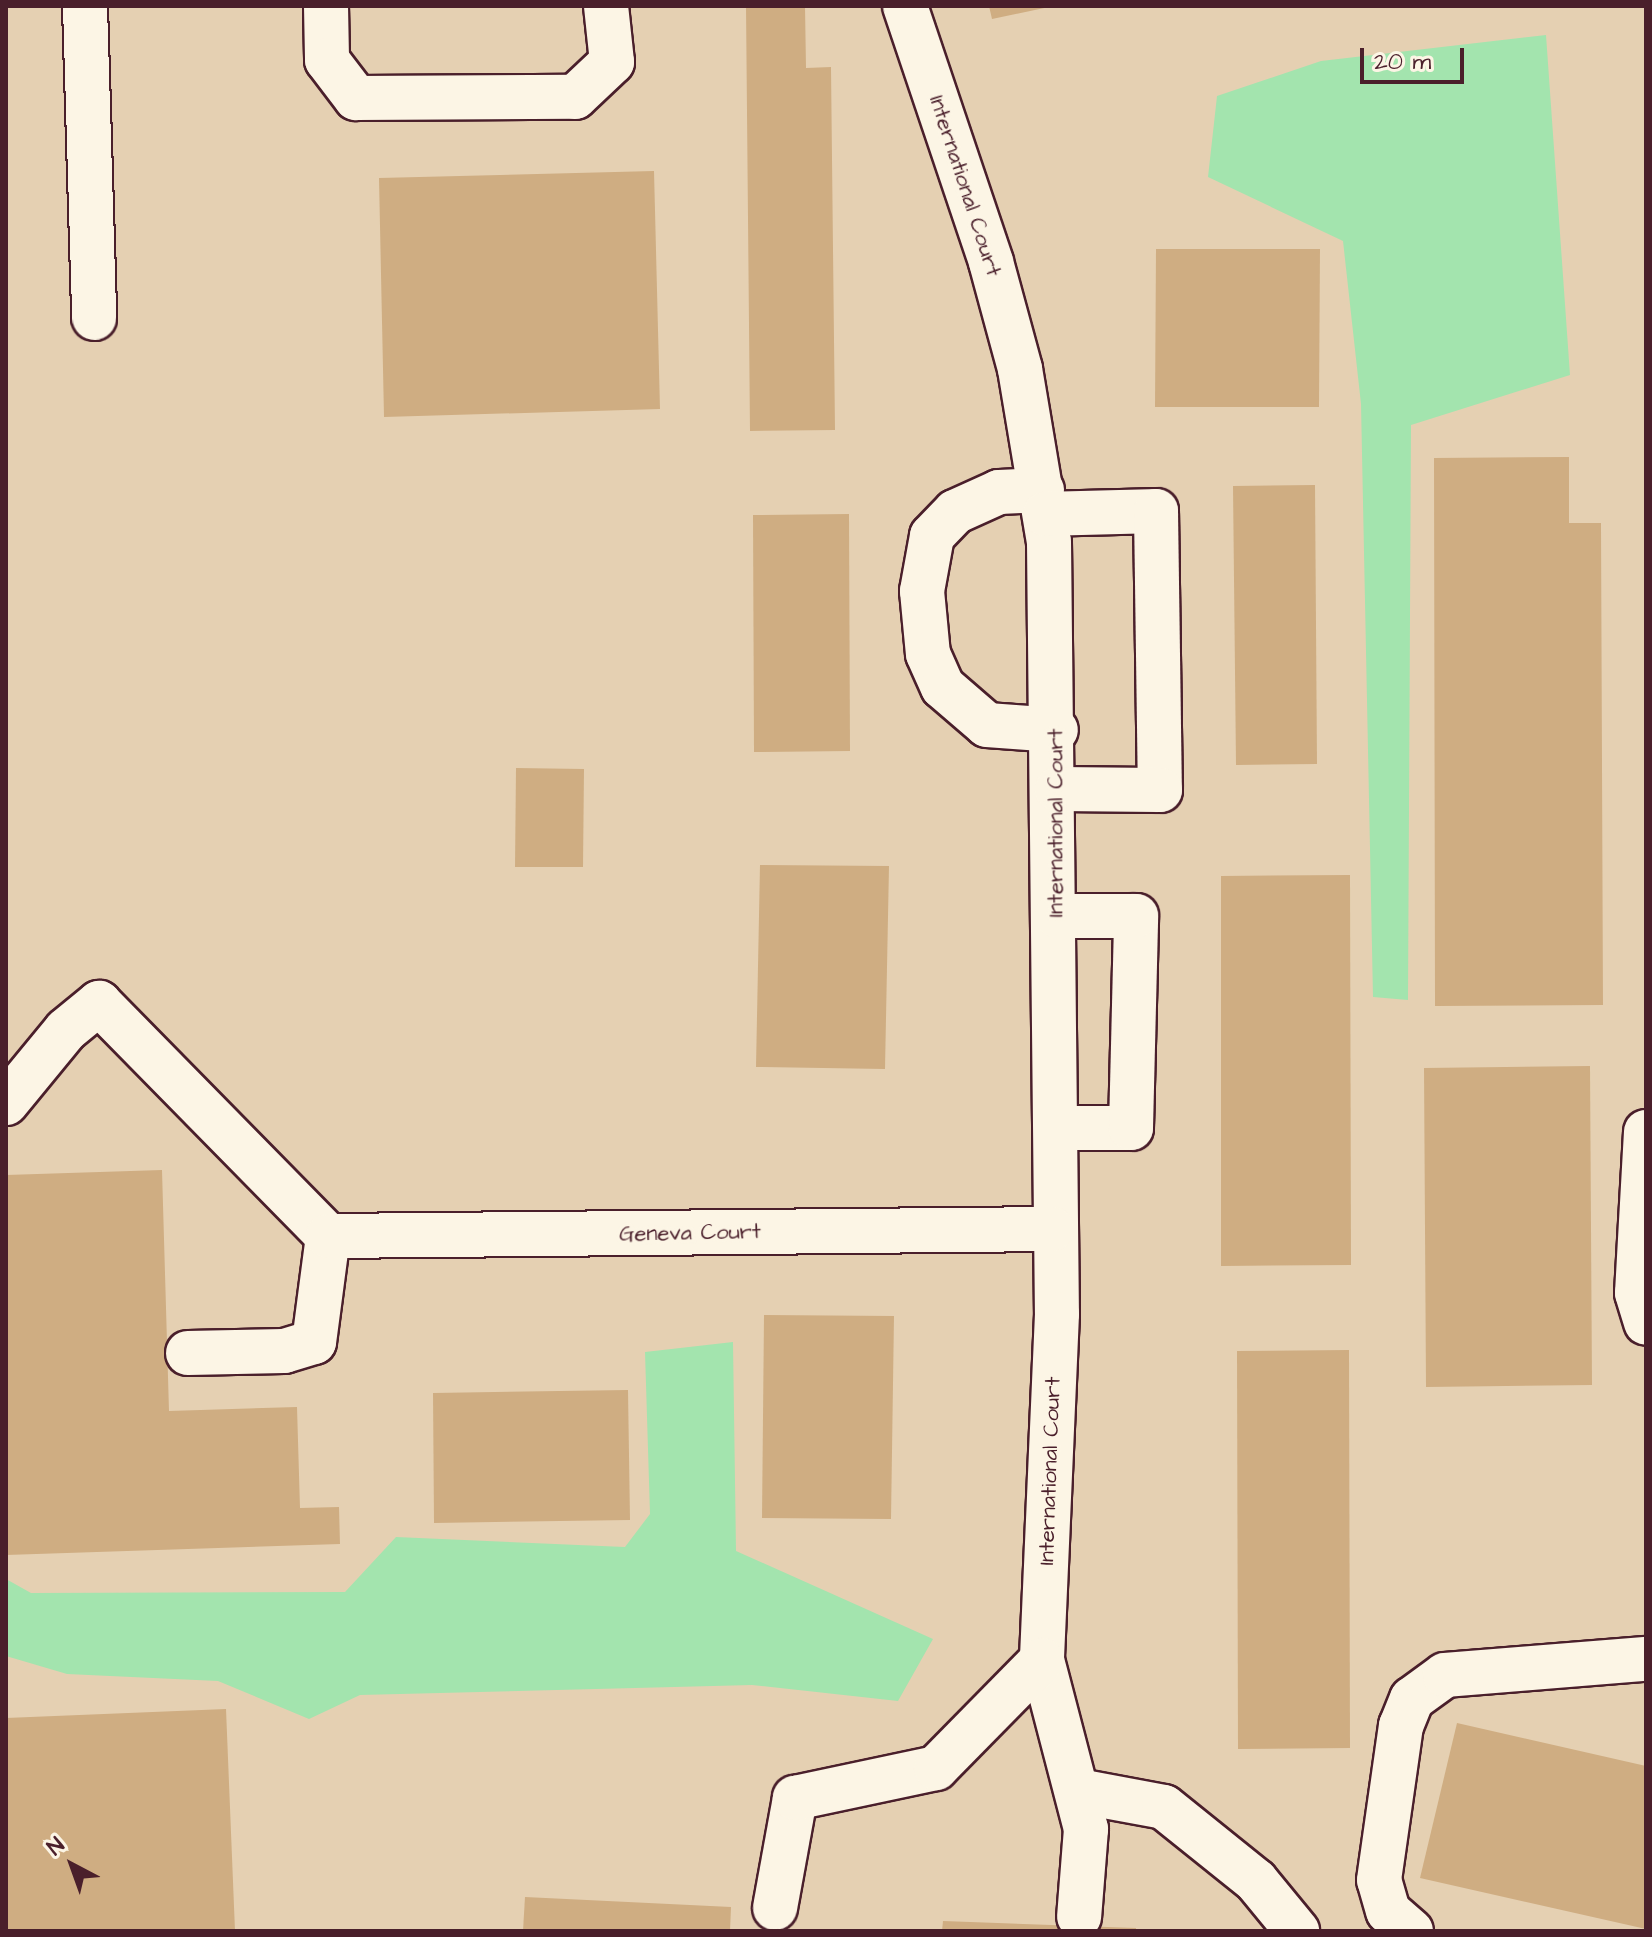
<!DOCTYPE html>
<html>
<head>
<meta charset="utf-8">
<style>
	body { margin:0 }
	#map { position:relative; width:1652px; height:1937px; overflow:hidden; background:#eedfc7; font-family:"Architects Daughter",sans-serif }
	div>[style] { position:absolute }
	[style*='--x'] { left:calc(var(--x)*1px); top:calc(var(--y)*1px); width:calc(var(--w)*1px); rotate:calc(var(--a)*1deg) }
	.built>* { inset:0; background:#e5d0b2 }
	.green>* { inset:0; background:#a3e4ae }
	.building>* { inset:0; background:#cfad82 }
	.roads { filter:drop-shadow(2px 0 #4a1f2b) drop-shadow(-2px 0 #4a1f2b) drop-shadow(0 2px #4a1f2b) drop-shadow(0 -2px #4a1f2b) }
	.minor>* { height:44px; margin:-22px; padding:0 22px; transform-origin:22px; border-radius:22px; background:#fcf5e5 }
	span { translate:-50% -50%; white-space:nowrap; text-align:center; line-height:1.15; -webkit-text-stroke:7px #fcf5e5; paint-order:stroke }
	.street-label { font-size:22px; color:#4a1f2b }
	.frame { position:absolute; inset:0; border:8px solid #4a1f2b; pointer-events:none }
	.north { position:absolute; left:32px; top:1825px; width:80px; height:80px; -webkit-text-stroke:6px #fcf5e5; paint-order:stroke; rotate:319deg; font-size:22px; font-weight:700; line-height:32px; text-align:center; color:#4a1f2b }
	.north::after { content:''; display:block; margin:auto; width:28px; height:36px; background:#4a1f2b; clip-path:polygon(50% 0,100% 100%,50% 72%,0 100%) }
	.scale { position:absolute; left:1360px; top:48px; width:104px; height:36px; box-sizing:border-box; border:4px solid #4a1f2b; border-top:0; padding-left:10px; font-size:24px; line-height:28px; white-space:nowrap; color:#4a1f2b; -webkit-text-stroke:6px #fcf5e5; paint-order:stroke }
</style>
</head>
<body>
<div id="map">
	<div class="built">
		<div style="clip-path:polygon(6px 6px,1646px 6px,1646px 1931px,6px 1931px)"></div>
	</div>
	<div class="green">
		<div style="clip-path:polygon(1546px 35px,1570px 375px,1411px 425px,1408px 1000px,1373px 997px,1361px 404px,1343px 241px,1208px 177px,1217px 96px,1321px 61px)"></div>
		<div style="clip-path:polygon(733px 1342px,736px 1551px,933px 1639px,898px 1701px,752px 1685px,360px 1695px,309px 1719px,218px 1681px,67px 1674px,6px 1656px,6px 1579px,31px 1593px,345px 1592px,396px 1537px,625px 1547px,650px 1514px,645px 1352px)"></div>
	</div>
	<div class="building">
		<div style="clip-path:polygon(746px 6px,805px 6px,806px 68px,831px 67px,835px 430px,750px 431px)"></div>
		<div style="clip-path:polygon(989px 6px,1049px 6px,1049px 7px,992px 19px)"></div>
		<div style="clip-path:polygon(654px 171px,660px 409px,384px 417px,379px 178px)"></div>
		<div style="clip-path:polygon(1156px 249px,1320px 249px,1319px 407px,1155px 407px)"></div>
		<div style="clip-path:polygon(1569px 457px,1569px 523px,1601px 523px,1603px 1005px,1435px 1006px,1434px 458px)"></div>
		<div style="clip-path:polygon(1315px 485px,1317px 764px,1236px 765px,1233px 486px)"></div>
		<div style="clip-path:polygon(849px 514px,850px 751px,754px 752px,753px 515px)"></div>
		<div style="clip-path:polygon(516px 768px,584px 769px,583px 867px,515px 867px)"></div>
		<div style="clip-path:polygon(760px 865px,889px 866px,885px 1069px,756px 1067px)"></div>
		<div style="clip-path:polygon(1350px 875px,1351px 1265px,1221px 1266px,1221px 876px)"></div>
		<div style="clip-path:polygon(1590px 1066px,1592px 1385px,1426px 1387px,1424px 1068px)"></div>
		<div style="clip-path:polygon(162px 1170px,169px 1411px,297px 1407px,300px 1508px,339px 1507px,340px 1544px,6px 1555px,6px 1175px)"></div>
		<div style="clip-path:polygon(764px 1315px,894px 1316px,891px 1519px,762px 1518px)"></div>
		<div style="clip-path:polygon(1349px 1350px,1350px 1748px,1238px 1749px,1237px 1351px)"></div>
		<div style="clip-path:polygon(628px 1390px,630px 1520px,434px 1523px,433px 1393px)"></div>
		<div style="clip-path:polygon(226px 1709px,235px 1931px,6px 1931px,6px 1718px)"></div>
		<div style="clip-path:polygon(1457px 1723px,1646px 1766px,1646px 1929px,1420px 1878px)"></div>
		<div style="clip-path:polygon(525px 1897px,731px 1907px,730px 1931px,523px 1931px)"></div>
		<div style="clip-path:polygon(943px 1921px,1136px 1928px,1136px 1931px,942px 1931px)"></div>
	</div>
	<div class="roads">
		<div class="minor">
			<div style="--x:85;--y:6;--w:312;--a:88.3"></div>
			<div style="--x:326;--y:6;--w:54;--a:88.9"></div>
			<div style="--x:327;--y:60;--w:48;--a:52.7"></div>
			<div style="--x:356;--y:98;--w:219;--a:-0.3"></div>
			<div style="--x:575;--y:97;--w:51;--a:-43.4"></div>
			<div style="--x:612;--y:62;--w:56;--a:-96.1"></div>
			<div style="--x:905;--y:6;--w:270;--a:71.4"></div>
			<div style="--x:991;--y:262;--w:111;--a:74.8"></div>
			<div style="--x:1020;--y:369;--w:175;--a:80.5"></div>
			<div style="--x:1049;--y:542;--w:772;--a:89.41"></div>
			<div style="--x:1057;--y:1314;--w:346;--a:92.5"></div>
			<div style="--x:1042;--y:1660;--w:175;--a:75.4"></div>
			<div style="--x:1086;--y:1829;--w:88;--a:94.5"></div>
			<div style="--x:1042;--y:490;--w:43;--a:177.3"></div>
			<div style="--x:999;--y:492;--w:48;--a:155.6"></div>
			<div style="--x:955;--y:512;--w:33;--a:134"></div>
			<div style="--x:932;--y:536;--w:56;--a:100.3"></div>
			<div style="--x:922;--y:591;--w:63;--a:84.6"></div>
			<div style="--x:928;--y:654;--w:36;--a:66"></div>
			<div style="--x:943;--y:687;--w:58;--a:40.8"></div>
			<div style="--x:987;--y:725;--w:69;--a:4.1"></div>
			<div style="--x:1045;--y:514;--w:111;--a:-1.5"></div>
			<div style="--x:1156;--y:511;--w:279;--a:89.2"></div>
			<div style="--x:1160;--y:790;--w:103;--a:-179.4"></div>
			<div style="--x:6;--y:1103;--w:94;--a:-50.6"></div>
			<div style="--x:66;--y:1030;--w:43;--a:-39.3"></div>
			<div style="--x:99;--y:1003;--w:327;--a:45.5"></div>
			<div style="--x:328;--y:1236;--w:107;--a:97.5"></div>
			<div style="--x:314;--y:1342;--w:31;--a:163"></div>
			<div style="--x:284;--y:1351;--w:96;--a:178.8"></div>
			<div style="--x:1057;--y:1128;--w:74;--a:0"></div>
			<div style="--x:1131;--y:1128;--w:212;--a:-88.6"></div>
			<div style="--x:1136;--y:916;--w:79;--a:180"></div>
			<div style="--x:1646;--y:1132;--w:161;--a:93.2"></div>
			<div style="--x:1637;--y:1293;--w:31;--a:73"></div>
			<div style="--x:328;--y:1236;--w:724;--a:-0.55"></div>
			<div style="--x:1078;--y:1791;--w:87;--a:10.5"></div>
			<div style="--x:1164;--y:1807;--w:118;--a:38.8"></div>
			<div style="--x:1256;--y:1881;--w:65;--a:50.6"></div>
			<div style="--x:775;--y:1908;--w:112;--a:-79.7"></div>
			<div style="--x:795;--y:1798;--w:144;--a:-12"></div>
			<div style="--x:936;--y:1768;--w:151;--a:-45.5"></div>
			<div style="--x:1411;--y:1931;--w:30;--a:-139"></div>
			<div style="--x:1388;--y:1911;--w:32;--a:-106"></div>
			<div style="--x:1379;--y:1880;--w:156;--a:-81.9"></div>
			<div style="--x:1401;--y:1726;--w:29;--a:-68"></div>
			<div style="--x:1412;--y:1699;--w:41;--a:-36"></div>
			<div style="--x:1445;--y:1675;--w:202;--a:-4.6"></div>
		</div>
	</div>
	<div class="street-label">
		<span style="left:965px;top:186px;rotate:72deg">International Court</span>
		<span style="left:1056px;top:823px;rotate:-90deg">International Court</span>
		<span style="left:690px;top:1233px;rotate:-1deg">Geneva Court</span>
		<span style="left:1050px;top:1471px;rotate:-88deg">International Court</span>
	</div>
	<div class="frame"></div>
	<div class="north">N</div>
	<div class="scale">20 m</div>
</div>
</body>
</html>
